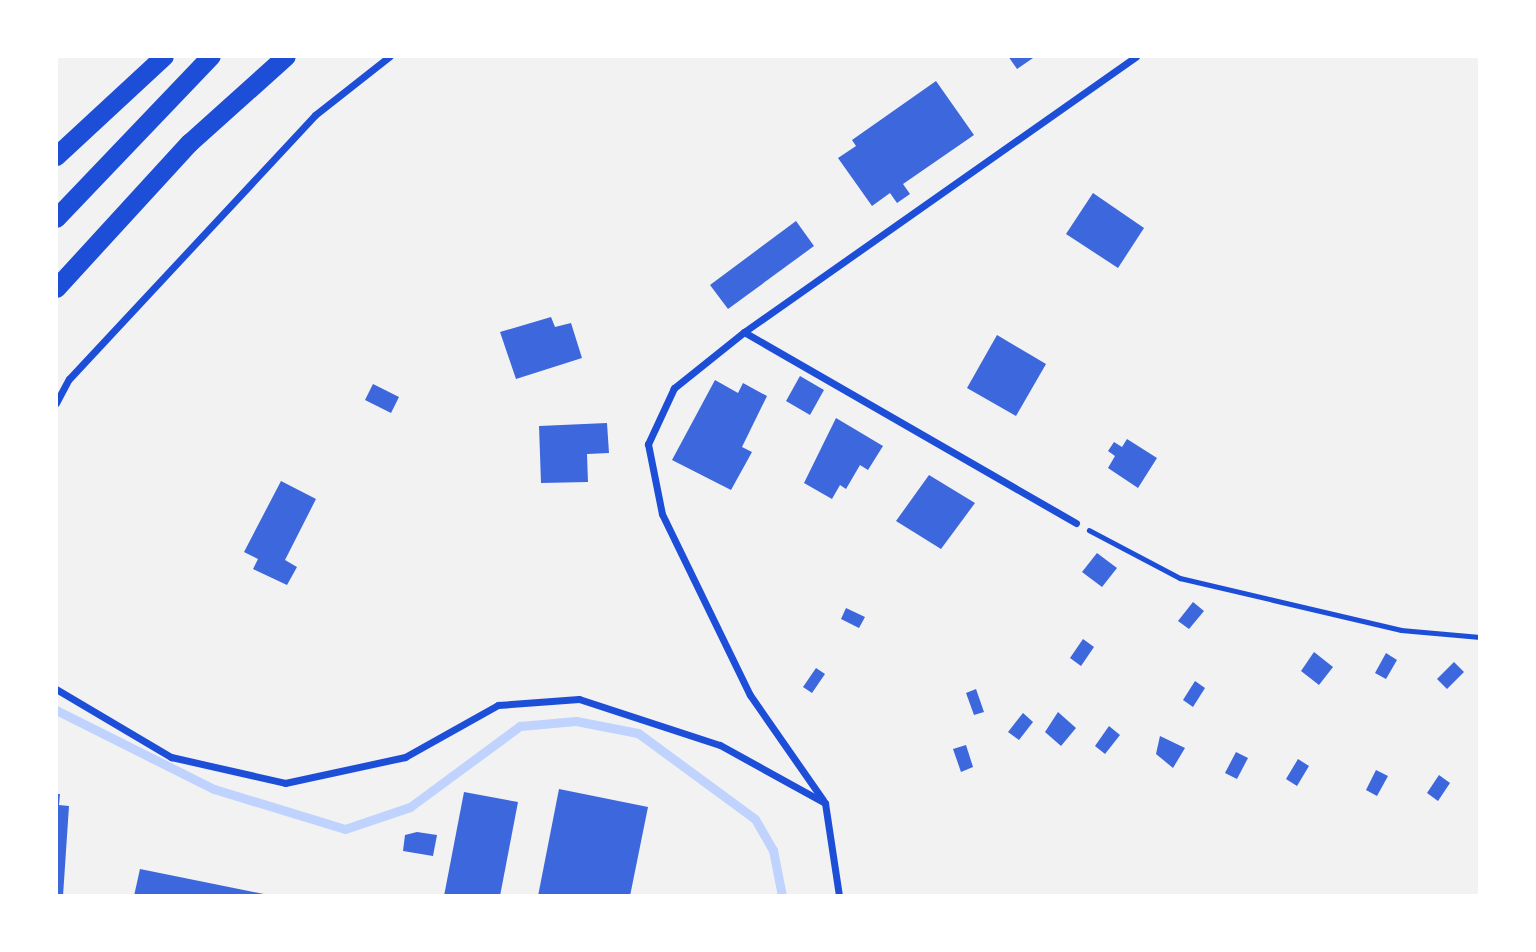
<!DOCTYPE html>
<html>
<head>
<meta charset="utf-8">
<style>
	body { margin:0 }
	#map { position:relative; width:1536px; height:952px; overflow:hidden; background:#f2f2f2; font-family:Roboto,sans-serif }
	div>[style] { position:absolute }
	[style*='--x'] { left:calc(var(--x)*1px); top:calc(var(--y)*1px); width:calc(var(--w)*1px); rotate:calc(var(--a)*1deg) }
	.stream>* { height:9px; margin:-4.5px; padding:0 4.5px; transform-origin:4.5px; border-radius:4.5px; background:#bfd3fe }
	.building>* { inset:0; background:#3d67dc }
	.path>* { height:4.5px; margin:-2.25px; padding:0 2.25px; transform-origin:2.25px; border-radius:2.25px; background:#1d4ed8 }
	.minor>* { height:7px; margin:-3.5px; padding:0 3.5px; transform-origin:3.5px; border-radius:3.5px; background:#1d4ed8 }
	.trunk>* { height:19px; margin:-9.5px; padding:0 9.5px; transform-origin:9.5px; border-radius:9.5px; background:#1d4ed8 }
	span { translate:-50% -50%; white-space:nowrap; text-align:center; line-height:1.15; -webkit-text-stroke:5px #fff; paint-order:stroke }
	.frame { position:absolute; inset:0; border:58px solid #fff; pointer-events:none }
</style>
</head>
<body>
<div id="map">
	<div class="stream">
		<div style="--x:56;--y:710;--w:177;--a:26.6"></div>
		<div style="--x:214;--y:789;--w:137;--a:17"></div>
		<div style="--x:345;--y:829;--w:69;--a:-18.7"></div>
		<div style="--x:410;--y:807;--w:137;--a:-36.4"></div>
		<div style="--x:520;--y:726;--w:56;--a:-5.1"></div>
		<div style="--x:576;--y:721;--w:63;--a:11"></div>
		<div style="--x:638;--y:733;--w:145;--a:36.3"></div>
		<div style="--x:755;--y:819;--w:36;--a:60"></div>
		<div style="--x:773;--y:850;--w:47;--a:78.9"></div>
	</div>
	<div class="building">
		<div style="clip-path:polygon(1008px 56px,1036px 56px,1017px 69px)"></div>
		<div style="clip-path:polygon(936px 81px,974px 135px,903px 184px,910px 194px,897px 203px,890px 193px,872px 206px,838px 158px,856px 146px,852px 140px)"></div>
		<div style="clip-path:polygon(1093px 193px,1144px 228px,1118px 268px,1066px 234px)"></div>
		<div style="clip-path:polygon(796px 221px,814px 246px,728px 309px,710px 285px)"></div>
		<div style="clip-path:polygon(551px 317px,555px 327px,571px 323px,582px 358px,516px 379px,500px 332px)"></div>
		<div style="clip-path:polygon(997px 335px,1046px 364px,1016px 416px,967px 388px)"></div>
		<div style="clip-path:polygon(800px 376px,824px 390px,810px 415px,786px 401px)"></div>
		<div style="clip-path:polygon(715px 380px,738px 393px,743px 383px,767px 396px,742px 447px,752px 452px,731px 490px,672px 460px)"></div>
		<div style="clip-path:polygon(373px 384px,399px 397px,391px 413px,365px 400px)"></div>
		<div style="clip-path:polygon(836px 418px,883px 446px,868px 470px,860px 465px,846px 489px,840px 485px,832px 499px,804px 483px)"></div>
		<div style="clip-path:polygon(607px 423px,609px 453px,587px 454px,588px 482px,541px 483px,539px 426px)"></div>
		<div style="clip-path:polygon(1127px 439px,1157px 458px,1138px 488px,1108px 468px,1115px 456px,1108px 451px,1114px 442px,1122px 447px)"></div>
		<div style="clip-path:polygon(929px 475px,975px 503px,941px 549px,896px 521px)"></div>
		<div style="clip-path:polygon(281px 481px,316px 499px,285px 560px,297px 567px,287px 585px,253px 569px,258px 559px,244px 552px)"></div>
		<div style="clip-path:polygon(1097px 553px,1117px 568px,1102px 587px,1082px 572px)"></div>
		<div style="clip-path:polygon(1193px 602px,1204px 611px,1189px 629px,1178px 621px)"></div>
		<div style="clip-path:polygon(846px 608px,865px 617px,859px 628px,841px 619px)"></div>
		<div style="clip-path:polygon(1083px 639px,1094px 647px,1081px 666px,1070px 658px)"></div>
		<div style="clip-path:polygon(1314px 652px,1333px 667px,1319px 685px,1301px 671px)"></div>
		<div style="clip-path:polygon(1386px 653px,1397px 660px,1386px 679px,1375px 673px)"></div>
		<div style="clip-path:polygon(1454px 662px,1464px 672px,1447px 689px,1437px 679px)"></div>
		<div style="clip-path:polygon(816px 668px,825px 674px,812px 693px,803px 687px)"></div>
		<div style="clip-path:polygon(1195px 681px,1205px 688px,1193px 707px,1183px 700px)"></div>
		<div style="clip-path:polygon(976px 689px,984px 712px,974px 715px,966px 693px)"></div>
		<div style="clip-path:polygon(1058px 712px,1076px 728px,1061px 746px,1045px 732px)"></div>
		<div style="clip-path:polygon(1023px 713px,1033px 722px,1019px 740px,1008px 732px)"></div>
		<div style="clip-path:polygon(1109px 726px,1120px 735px,1105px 754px,1095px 746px)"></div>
		<div style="clip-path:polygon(1160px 736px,1185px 748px,1173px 768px,1156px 754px)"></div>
		<div style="clip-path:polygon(966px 745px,973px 767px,961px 772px,953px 749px)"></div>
		<div style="clip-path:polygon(1236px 752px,1248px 758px,1237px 779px,1225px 773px)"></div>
		<div style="clip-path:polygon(1298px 759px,1309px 766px,1297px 786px,1286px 779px)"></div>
		<div style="clip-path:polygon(1376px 770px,1388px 776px,1377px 796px,1366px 790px)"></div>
		<div style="clip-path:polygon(1439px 775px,1450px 783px,1438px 801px,1427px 793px)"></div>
		<div style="clip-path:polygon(559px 789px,648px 807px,630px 896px,538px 896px)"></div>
		<div style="clip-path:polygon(464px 792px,518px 802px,500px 896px,444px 896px)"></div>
		<div style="clip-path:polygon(56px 794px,60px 794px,59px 805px,69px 806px,63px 896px,56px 896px)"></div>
		<div style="clip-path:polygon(417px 832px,437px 835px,433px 856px,403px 851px,405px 835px)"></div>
		<div style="clip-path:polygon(140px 869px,269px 895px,269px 896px,134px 896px)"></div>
	</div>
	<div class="path">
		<div style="--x:1089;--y:530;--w:103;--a:27.8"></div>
		<div style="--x:1180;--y:578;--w:227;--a:13.2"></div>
		<div style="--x:1401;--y:630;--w:79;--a:5.1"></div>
	</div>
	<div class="minor">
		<div style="--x:744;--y:332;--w:90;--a:141.3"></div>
		<div style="--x:674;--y:388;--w:62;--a:114.9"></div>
		<div style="--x:648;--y:444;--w:71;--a:78.7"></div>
		<div style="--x:662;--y:514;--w:201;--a:64.1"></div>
		<div style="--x:750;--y:695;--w:128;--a:55.2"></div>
		<div style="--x:56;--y:403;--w:27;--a:-62"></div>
		<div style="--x:69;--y:379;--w:361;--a:-47"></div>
		<div style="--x:315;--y:115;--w:95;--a:-38.2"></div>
		<div style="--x:1076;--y:523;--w:383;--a:-150.1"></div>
		<div style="--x:744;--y:332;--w:479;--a:-35.1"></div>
		<div style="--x:56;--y:689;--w:134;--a:30.6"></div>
		<div style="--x:171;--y:757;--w:117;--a:12.8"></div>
		<div style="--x:285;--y:783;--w:123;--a:-12.2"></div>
		<div style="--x:405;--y:757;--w:107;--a:-29.2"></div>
		<div style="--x:498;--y:705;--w:81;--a:-4.2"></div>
		<div style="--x:579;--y:699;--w:148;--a:18.1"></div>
		<div style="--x:720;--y:745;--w:120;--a:28.9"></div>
		<div style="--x:825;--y:803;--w:94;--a:81.4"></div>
	</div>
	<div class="trunk">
		<div style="--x:56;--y:156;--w:147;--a:-42.8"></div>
		<div style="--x:56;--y:218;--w:224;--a:-46.3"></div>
		<div style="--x:56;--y:288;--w:197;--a:-47.5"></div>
		<div style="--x:189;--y:143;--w:130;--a:-41.9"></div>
	</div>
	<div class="frame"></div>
</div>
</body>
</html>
